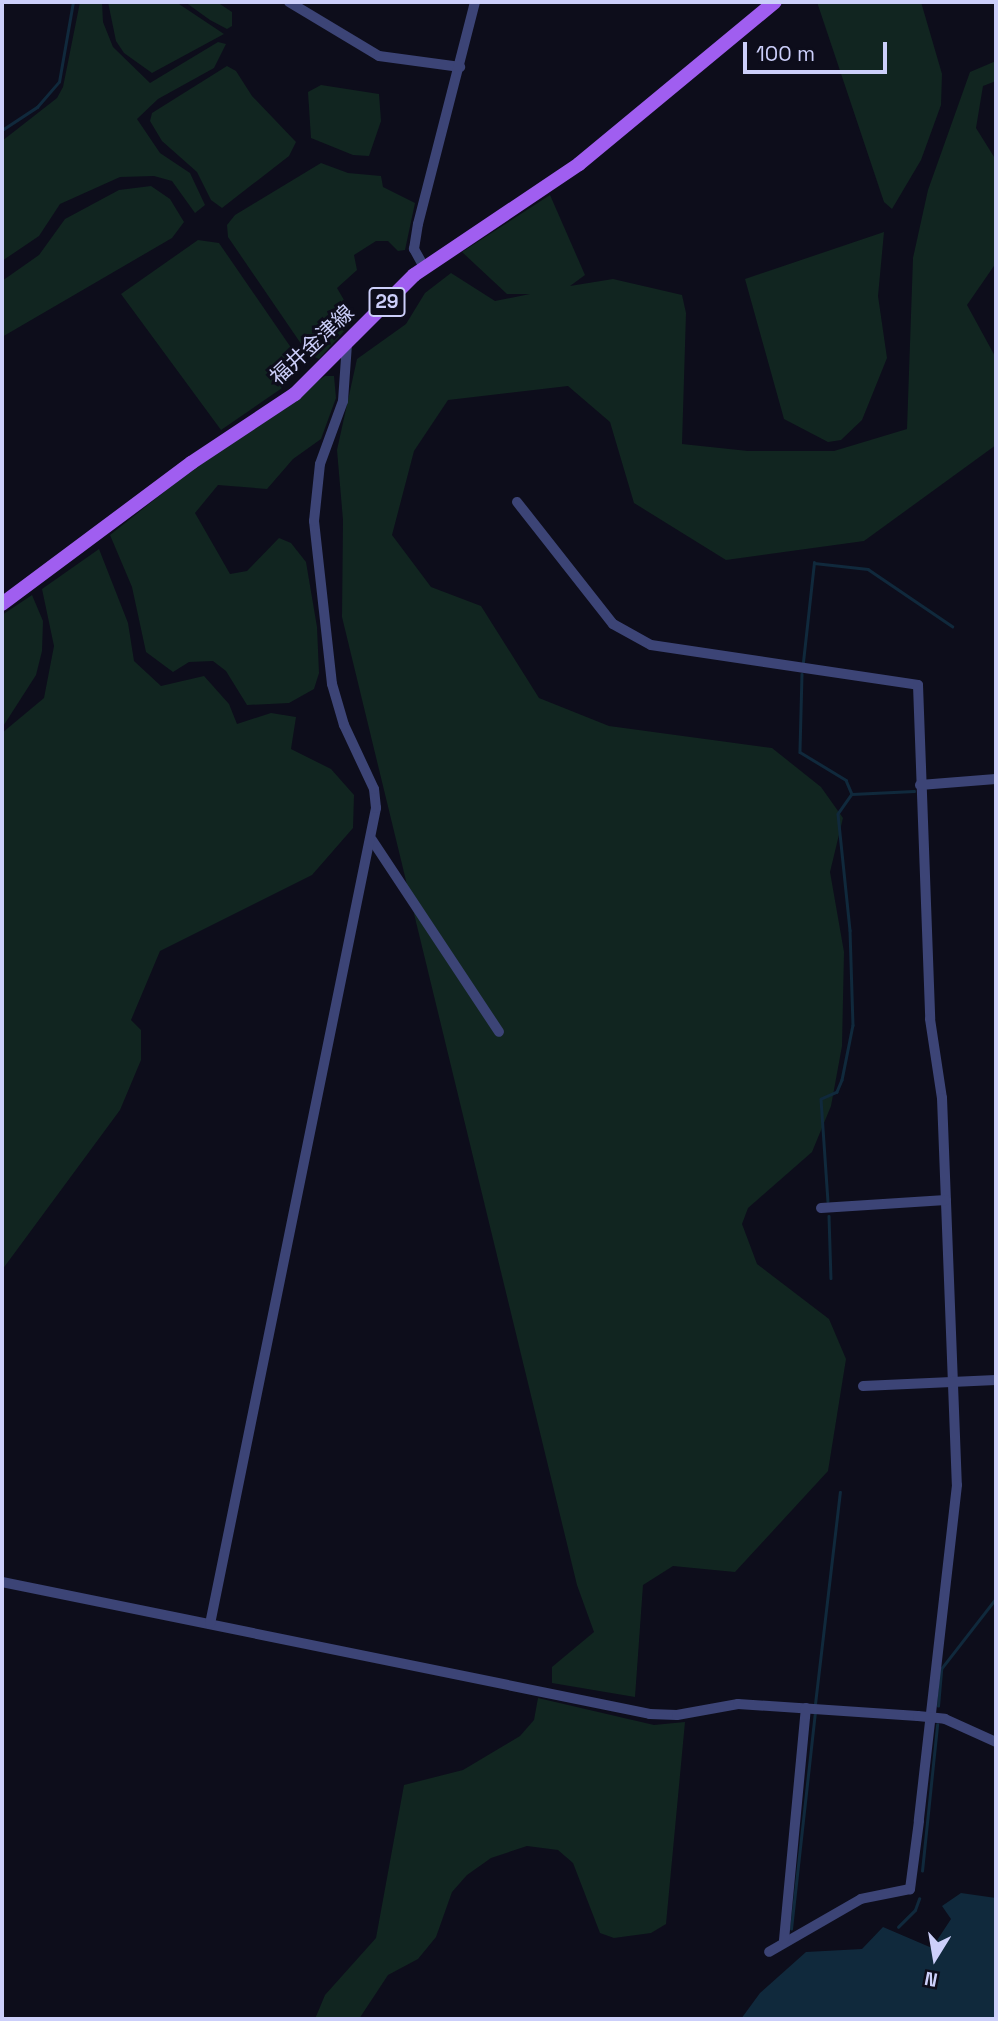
<!DOCTYPE html>
<html>
<head>
<meta charset="utf-8">
<style>
	body { margin:0 }
	#map { position:relative; width:998px; height:2021px; overflow:hidden; background:#0d0d1b; font-family:"Space Grotesk","Noto Sans JP",sans-serif }
	div>[style] { position:absolute }
	[style*='--x'] { left:calc(var(--x)*1px); top:calc(var(--y)*1px); width:calc(var(--w)*1px); rotate:calc(var(--a)*1deg) }
	.green>* { inset:0; background:#112520 }
	.water>* { inset:0; background:#10293c }
	.stream>* { height:2.5px; margin:-1.25px; padding:0 1.25px; transform-origin:1.25px; border-radius:1.25px; background:#10293c }
	.minor>* { height:10px; margin:-5px; padding:0 5px; transform-origin:5px; border-radius:5px; background:#3c4476 }
	.major>* { height:14px; margin:-7px; padding:0 7px; transform-origin:7px; border-radius:7px; background:#a05ef0 }
	span { translate:-50% -50%; white-space:nowrap; text-align:center; line-height:1.15; -webkit-text-stroke:6px #0d0d1b; paint-order:stroke }
	.shield-label span { padding:2px 5px; background:#0d0d1b; border:2px solid; border-radius:5px; -webkit-text-stroke-width:0 }
	.shield-label { font-size:19px; color:#cccffa; font-weight:700 }
	.street-label { font-size:21px; color:#cccffa }
	.frame { position:absolute; inset:0; border:4px solid #cccffa; pointer-events:none }
	.north { position:absolute; left:900px; top:1923px; width:70px; height:70px; -webkit-text-stroke:5px #0d0d1b; paint-order:stroke; rotate:191deg; font-size:19px; font-weight:700; line-height:28px; text-align:center; color:#cccffa }
	.north::after { content:''; display:block; margin:auto; width:24px; height:32px; background:#cccffa; clip-path:polygon(50% 0,100% 100%,50% 72%,0 100%) }
	.scale { position:absolute; left:743px; top:42px; width:144px; height:32px; box-sizing:border-box; border:4px solid #cccffa; border-top:0; padding-left:9px; font-size:21px; line-height:24px; white-space:nowrap; color:#cccffa; -webkit-text-stroke:5px #0d0d1b; paint-order:stroke }
</style>
</head>
<body>
<div id="map">
	<div class="green">
		<div style="clip-path:polygon(80px 2px,102px 2px,103px 22px,113px 47px,150px 83px,218px 42px,226px 44px,214px 68px,158px 99px,137px 119px,160px 153px,190px 173px,205px 205px,195px 213px,172px 181px,154px 176px,120px 177px,60px 204px,39px 236px,2px 261px,2px 141px,57px 98px,63px 87px)"></div>
		<div style="clip-path:polygon(108px 2px,176px 2px,224px 34px,152px 73px,124px 53px,116px 41px)"></div>
		<div style="clip-path:polygon(185px 2px,217px 2px,232px 12px,232px 26px,227px 29px,210px 20px)"></div>
		<div style="clip-path:polygon(817px 2px,921px 2px,942px 74px,941px 105px,921px 160px,892px 209px,884px 202px)"></div>
		<div style="clip-path:polygon(996px 61px,996px 81px,983px 86px,976px 128px,996px 160px,996px 263px,967px 305px,996px 358px,996px 445px,864px 541px,726px 560px,634px 503px,610px 422px,568px 386px,448px 400px,414px 451px,392px 535px,431px 587px,481px 606px,539px 698px,609px 726px,772px 748px,821px 787px,843px 818px,830px 872px,844px 952px,842px 1046px,831px 1106px,812px 1152px,748px 1208px,742px 1224px,757px 1264px,829px 1319px,846px 1359px,828px 1471px,735px 1572px,673px 1566px,643px 1585px,635px 1697px,552px 1683px,552px 1667px,594px 1632px,577px 1585px,342px 617px,343px 520px,337px 450px,357px 359px,406px 324px,425px 293px,451px 273px,495px 301px,530px 294px,507px 294px,462px 252px,550px 195px,585px 275px,570px 286px,613px 279px,682px 295px,686px 313px,682px 444px,748px 451px,834px 451px,907px 429px,913px 258px,928px 190px,970px 72px)"></div>
		<div style="clip-path:polygon(227px 66px,236px 71px,252px 96px,296px 142px,289px 156px,222px 208px,211px 200px,197px 172px,162px 141px,150px 121px,152px 113px)"></div>
		<div style="clip-path:polygon(321px 85px,379px 94px,381px 121px,369px 156px,353px 155px,311px 138px,308px 92px)"></div>
		<div style="clip-path:polygon(321px 163px,348px 173px,381px 176px,383px 187px,415px 203px,405px 250px,398px 251px,388px 241px,376px 241px,354px 255px,357px 270px,337px 288px,355px 319px,319px 359px,308px 354px,228px 237px,227px 225px,235px 215px)"></div>
		<div style="clip-path:polygon(151px 186px,170px 199px,184px 222px,172px 238px,2px 337px,2px 281px,39px 255px,65px 219px,119px 190px)"></div>
		<div style="clip-path:polygon(884px 232px,878px 296px,887px 358px,862px 420px,841px 440px,828px 442px,784px 419px,745px 279px)"></div>
		<div style="clip-path:polygon(198px 240px,219px 243px,294px 352px,275px 368px,285px 386px,221px 430px,121px 294px)"></div>
		<div style="clip-path:polygon(325px 376px,334px 376px,336px 398px,321px 439px,293px 459px,267px 489px,218px 485px,195px 513px,230px 574px,247px 571px,279px 538px,291px 543px,306px 562px,317px 627px,319px 673px,314px 689px,289px 703px,247px 705px,226px 671px,213px 661px,189px 662px,173px 672px,146px 652px,132px 587px,110px 535px,203px 461px)"></div>
		<div style="clip-path:polygon(99px 549px,128px 623px,134px 661px,161px 686px,204px 676px,229px 704px,237px 724px,271px 713px,296px 717px,291px 749px,331px 769px,354px 795px,353px 828px,312px 875px,160px 951px,131px 1020px,141px 1030px,141px 1060px,120px 1110px,2px 1270px,2px 733px,44px 698px,54px 646px,42px 589px)"></div>
		<div style="clip-path:polygon(32px 595px,43px 621px,42px 651px,36px 675px,2px 728px,2px 615px)"></div>
		<div style="clip-path:polygon(538px 1698px,654px 1725px,685px 1722px,666px 1924px,651px 1933px,614px 1938px,600px 1933px,573px 1863px,558px 1850px,527px 1846px,491px 1858px,467px 1875px,452px 1892px,436px 1937px,418px 1959px,388px 1975px,359px 2019px,315px 2019px,325px 1995px,376px 1938px,404px 1785px,463px 1770px,520px 1736px,534px 1720px)"></div>
	</div>
	<div class="water">
		<div style="clip-path:polygon(961px 1893px,996px 1898px,996px 2019px,741px 2019px,760px 1993px,806px 1952px,862px 1949px,883px 1927px,932px 1948px,951px 1919px,942px 1906px)"></div>
	</div>
	<div class="stream">
		<div style="--x:2;--y:130;--w:42;--a:-33.3"></div>
		<div style="--x:37;--y:107;--w:33;--a:-49"></div>
		<div style="--x:59;--y:82;--w:81;--a:-80.1"></div>
		<div style="--x:803;--y:662;--w:100;--a:-83.7"></div>
		<div style="--x:814;--y:563;--w:54;--a:6.3"></div>
		<div style="--x:868;--y:569;--w:102;--a:34.2"></div>
		<div style="--x:802;--y:674;--w:78;--a:91.5"></div>
		<div style="--x:800;--y:752;--w:54;--a:31.3"></div>
		<div style="--x:846;--y:780;--w:15;--a:67"></div>
		<div style="--x:852;--y:794;--w:24;--a:125"></div>
		<div style="--x:838;--y:814;--w:117;--a:84.1"></div>
		<div style="--x:850;--y:930;--w:95;--a:88.2"></div>
		<div style="--x:853;--y:1025;--w:56;--a:101.3"></div>
		<div style="--x:842;--y:1080;--w:13;--a:113"></div>
		<div style="--x:837;--y:1092;--w:17;--a:156"></div>
		<div style="--x:821;--y:1099;--w:102;--a:86.1"></div>
		<div style="--x:852;--y:794;--w:62;--a:-2.8"></div>
		<div style="--x:829;--y:1216;--w:62;--a:88.2"></div>
		<div style="--x:815;--y:1704;--w:213;--a:-83.3"></div>
		<div style="--x:938;--y:1706;--w:37;--a:-85"></div>
		<div style="--x:941;--y:1669;--w:90;--a:-52.2"></div>
		<div style="--x:922;--y:1871;--w:147;--a:-84.1"></div>
		<div style="--x:898;--y:1927;--w:24;--a:-45"></div>
		<div style="--x:915;--y:1910;--w:12;--a:-70"></div>
		<div style="--x:791;--y:1929;--w:219;--a:-83.7"></div>
	</div>
	<div class="minor">
		<div style="--x:289;--y:2;--w:105;--a:31"></div>
		<div style="--x:379;--y:56;--w:82;--a:7.7"></div>
		<div style="--x:424;--y:267;--w:21;--a:-119"></div>
		<div style="--x:414;--y:249;--w:25;--a:-81"></div>
		<div style="--x:418;--y:224;--w:229;--a:-75.6"></div>
		<div style="--x:517;--y:502;--w:155;--a:51.8"></div>
		<div style="--x:613;--y:624;--w:43;--a:28.9"></div>
		<div style="--x:651;--y:645;--w:270;--a:8.5"></div>
		<div style="--x:918;--y:685;--w:334;--a:87.9"></div>
		<div style="--x:930;--y:1019;--w:80;--a:81.4"></div>
		<div style="--x:942;--y:1098;--w:387;--a:87.8"></div>
		<div style="--x:957;--y:1485;--w:338;--a:96.5"></div>
		<div style="--x:919;--y:1821;--w:69;--a:97.5"></div>
		<div style="--x:910;--y:1889;--w:50;--a:168.5"></div>
		<div style="--x:861;--y:1899;--w:106;--a:150.1"></div>
		<div style="--x:920;--y:785;--w:76;--a:-4.5"></div>
		<div style="--x:372;--y:840;--w:230;--a:56.5"></div>
		<div style="--x:821;--y:1208;--w:125;--a:-3.7"></div>
		<div style="--x:863;--y:1386;--w:133;--a:-2.6"></div>
		<div style="--x:2;--y:1582;--w:661;--a:11.51"></div>
		<div style="--x:650;--y:1714;--w:27;--a:2"></div>
		<div style="--x:677;--y:1715;--w:62;--a:-10.2"></div>
		<div style="--x:738;--y:1704;--w:180;--a:3.8"></div>
		<div style="--x:918;--y:1716;--w:27;--a:6"></div>
		<div style="--x:945;--y:1719;--w:56;--a:24.3"></div>
		<div style="--x:210;--y:1624;--w:833;--a:-78.5"></div>
		<div style="--x:376;--y:808;--w:19;--a:-96"></div>
		<div style="--x:374;--y:789;--w:71;--a:-115.1"></div>
		<div style="--x:344;--y:725;--w:43;--a:-106.3"></div>
		<div style="--x:332;--y:684;--w:164;--a:-96.3"></div>
		<div style="--x:314;--y:521;--w:57;--a:-84"></div>
		<div style="--x:320;--y:464;--w:67;--a:-69.9"></div>
		<div style="--x:343;--y:401;--w:57;--a:-86"></div>
		<div style="--x:784;--y:1940;--w:233;--a:-84.6"></div>
	</div>
	<div class="major">
		<div style="--x:2;--y:604;--w:236;--a:-36.7"></div>
		<div style="--x:191;--y:463;--w:125;--a:-33.6"></div>
		<div style="--x:295;--y:394;--w:168;--a:-45"></div>
		<div style="--x:414;--y:275;--w:199;--a:-33.9"></div>
		<div style="--x:579;--y:164;--w:254;--a:-39.6"></div>
	</div>
	<div class="shield-label">
		<span style="left:387px;top:302px">29</span>
	</div>
	<div class="street-label">
		<span style="left:312px;top:345px;rotate:-43deg">福井金津線</span>
	</div>
	<div class="frame"></div>
	<div class="north">N</div>
	<div class="scale">100 m</div>
</div>
</body>
</html>
